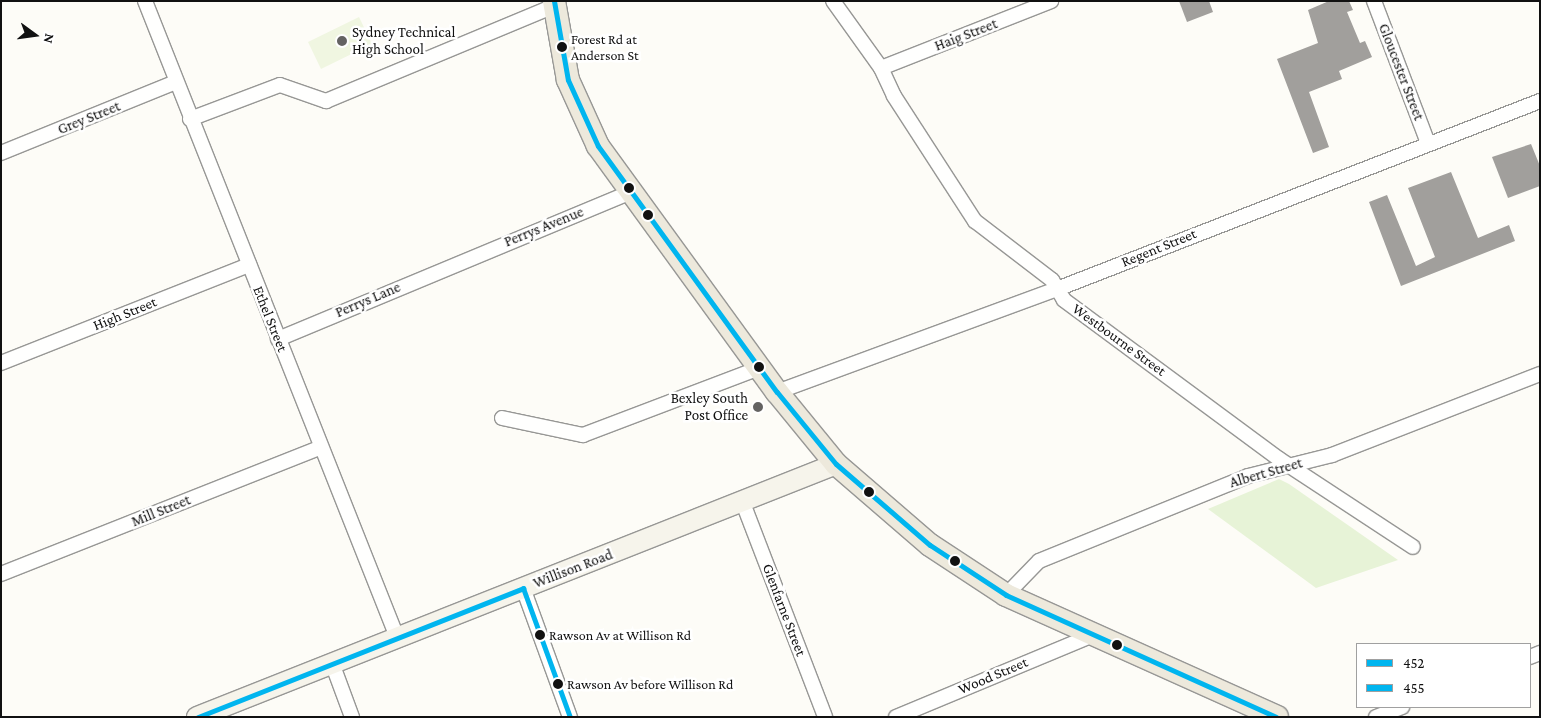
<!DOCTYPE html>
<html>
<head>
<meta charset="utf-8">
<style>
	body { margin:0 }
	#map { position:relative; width:1541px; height:718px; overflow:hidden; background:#fdfcf7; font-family:"Crimson Pro",serif }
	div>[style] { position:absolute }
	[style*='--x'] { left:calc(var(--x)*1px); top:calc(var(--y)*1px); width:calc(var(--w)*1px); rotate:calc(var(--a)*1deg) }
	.green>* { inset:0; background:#e7f3d7 }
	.pitch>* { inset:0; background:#f0f6e1 }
	.building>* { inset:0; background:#a19f9c }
	.roads { filter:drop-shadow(1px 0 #979795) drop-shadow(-1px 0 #979795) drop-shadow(0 1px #979795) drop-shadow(0 -1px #979795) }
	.street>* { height:14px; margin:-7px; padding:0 7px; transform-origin:7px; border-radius:7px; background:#fffffe }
	.secondary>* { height:20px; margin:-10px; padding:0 10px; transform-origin:10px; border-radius:10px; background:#f6f4eb }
	.primary>* { height:22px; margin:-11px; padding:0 11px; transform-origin:11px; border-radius:11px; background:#ede9dc }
	.bus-1>* { height:5px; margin:-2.5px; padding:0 2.5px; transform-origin:2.5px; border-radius:2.5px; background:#00b5ef }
	.bus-2>* { height:5px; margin:-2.5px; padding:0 2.5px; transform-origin:2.5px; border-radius:2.5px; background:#00b5ef }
	.dots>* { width:14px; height:14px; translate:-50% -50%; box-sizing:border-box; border:2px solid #fff; border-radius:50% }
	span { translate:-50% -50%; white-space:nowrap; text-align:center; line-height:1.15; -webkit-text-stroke:5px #fff; paint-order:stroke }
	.bus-label { font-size:14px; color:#111 }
	.left { translate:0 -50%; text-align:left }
	.poi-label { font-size:15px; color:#111 }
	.right { translate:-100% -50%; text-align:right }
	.street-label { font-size:15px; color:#111 }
	.frame { position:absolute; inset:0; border:2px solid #111; pointer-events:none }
	.legend { position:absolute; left:1356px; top:643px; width:175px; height:65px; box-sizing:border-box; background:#fff; border:1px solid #a0a0a0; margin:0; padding:6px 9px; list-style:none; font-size:15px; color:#111 }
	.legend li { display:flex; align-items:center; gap:10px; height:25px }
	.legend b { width:25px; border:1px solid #a0a0a0 }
	.north { position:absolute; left:10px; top:10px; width:50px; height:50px; -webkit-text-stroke:4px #fff; paint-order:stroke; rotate:104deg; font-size:14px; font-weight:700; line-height:20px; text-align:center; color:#111 }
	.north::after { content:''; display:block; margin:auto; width:18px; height:22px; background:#111; clip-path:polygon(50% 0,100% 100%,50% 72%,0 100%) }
</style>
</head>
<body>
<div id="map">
	<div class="green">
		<div style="clip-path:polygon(1279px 479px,1289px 484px,1398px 560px,1316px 588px,1208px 509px)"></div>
	</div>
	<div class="pitch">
		<div style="clip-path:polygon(359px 17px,372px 44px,321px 69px,308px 42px)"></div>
	</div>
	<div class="building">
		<div style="clip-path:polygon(1179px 1px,1209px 1px,1213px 12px,1187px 22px)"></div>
		<div style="clip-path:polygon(1329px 1px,1349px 1px,1353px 10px,1347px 12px,1360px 43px,1365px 41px,1372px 57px,1339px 71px,1342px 79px,1309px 92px,1329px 147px,1313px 153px,1277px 59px,1318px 43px,1308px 10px)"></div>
		<div style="clip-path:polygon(1531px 144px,1540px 166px,1540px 186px,1508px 198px,1492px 157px)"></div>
		<div style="clip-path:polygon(1451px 172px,1478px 238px,1509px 225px,1515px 241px,1401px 286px,1369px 202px,1387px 195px,1416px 266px,1435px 257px,1408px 188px)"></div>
	</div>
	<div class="roads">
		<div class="street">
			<div style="--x:145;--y:1;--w:684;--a:68.39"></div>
			<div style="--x:833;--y:1;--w:82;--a:54.4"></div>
			<div style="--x:881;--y:68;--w:31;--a:65"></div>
			<div style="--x:894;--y:96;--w:149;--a:57.1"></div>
			<div style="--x:975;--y:221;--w:97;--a:37.5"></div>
			<div style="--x:1052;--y:280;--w:23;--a:59"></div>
			<div style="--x:1064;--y:300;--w:267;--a:36.5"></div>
			<div style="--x:1279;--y:459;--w:160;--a:33.3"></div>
			<div style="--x:1374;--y:1;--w:152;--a:69.2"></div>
			<div style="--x:881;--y:68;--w:183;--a:-21.5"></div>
			<div style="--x:190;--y:119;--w:96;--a:-20.7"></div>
			<div style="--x:280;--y:85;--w:49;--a:19.2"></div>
			<div style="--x:326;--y:101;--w:247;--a:-22.6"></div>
			<div style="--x:1;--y:153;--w:189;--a:-22.1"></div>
			<div style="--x:278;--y:339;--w:380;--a:-22.6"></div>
			<div style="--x:1;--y:363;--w:267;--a:-21.6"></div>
			<div style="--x:777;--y:392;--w:298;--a:-20.2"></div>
			<div style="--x:1057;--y:289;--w:518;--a:-21.27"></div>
			<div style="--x:502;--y:418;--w:83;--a:11.9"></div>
			<div style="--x:583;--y:435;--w:188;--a:-20.8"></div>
			<div style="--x:743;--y:503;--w:229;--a:69"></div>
			<div style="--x:1;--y:574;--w:344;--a:-21.6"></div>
			<div style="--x:523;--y:588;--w:137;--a:70"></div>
			<div style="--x:1006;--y:595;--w:47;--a:-45.9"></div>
			<div style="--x:1039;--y:561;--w:226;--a:-22.1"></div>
			<div style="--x:1248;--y:476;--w:87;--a:-14"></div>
			<div style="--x:1332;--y:455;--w:223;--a:-21.3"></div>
			<div style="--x:1530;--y:657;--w:11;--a:-22"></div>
			<div style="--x:332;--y:663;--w:58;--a:69.7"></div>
			<div style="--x:896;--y:717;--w:211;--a:-22.6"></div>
			<div style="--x:1376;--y:717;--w:28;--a:-21"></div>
		</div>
		<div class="secondary">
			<div style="--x:197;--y:717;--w:687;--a:-21.6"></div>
		</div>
		<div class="primary">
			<div style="--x:554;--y:1;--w:80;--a:80"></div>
			<div style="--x:568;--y:80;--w:72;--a:65.6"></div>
			<div style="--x:598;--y:146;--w:304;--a:54"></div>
			<div style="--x:777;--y:392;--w:93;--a:50.7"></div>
			<div style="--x:836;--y:464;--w:124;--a:40.8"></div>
			<div style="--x:930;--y:545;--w:91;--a:33.3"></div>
			<div style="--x:1006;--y:595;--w:297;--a:24.2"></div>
		</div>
	</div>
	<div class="bus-1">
		<div style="--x:554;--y:1;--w:80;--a:80"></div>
		<div style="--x:568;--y:80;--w:72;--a:65.6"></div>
		<div style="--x:598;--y:146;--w:304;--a:54"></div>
		<div style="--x:777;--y:392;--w:93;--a:50.7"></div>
		<div style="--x:836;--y:464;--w:124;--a:40.8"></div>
		<div style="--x:930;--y:545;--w:91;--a:33.3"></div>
		<div style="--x:1006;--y:595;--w:296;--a:24.3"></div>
	</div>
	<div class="bus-2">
		<div style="--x:523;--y:588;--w:137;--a:70"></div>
		<div style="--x:198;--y:717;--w:350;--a:-21.6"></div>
	</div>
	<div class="dots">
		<div style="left:342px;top:41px;background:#646362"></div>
		<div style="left:562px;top:47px;background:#111"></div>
		<div style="left:629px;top:188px;background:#111"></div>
		<div style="left:648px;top:215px;background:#111"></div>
		<div style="left:759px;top:367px;background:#111"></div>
		<div style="left:758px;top:407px;background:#646362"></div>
		<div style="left:869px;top:492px;background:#111"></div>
		<div style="left:955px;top:561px;background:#111"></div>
		<div style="left:540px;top:635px;background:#111"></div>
		<div style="left:1117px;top:645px;background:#111"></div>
		<div style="left:558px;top:684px;background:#111"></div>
	</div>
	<div class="bus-label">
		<span class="left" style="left:571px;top:47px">Forest Rd at<br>Anderson St</span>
		<span class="left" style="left:549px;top:635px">Rawson Av at Willison Rd</span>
		<span class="left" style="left:567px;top:684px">Rawson Av before Willison Rd</span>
	</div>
	<div class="poi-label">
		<span class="left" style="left:352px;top:41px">Sydney Technical<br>High School</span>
		<span class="right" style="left:748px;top:407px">Bexley South<br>Post Office</span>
	</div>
	<div class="street-label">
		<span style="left:966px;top:35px;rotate:-21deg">Haig Street</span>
		<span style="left:1401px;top:72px;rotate:69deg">Gloucester Street</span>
		<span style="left:89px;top:118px;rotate:-22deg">Grey Street</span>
		<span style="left:544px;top:227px;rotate:-22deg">Perrys Avenue</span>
		<span style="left:1159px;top:248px;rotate:-22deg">Regent Street</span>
		<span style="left:368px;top:300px;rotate:-23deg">Perrys Lane</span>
		<span style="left:125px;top:314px;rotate:-22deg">High Street</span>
		<span style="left:270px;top:319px;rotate:68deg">Ethel Street</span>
		<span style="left:1119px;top:340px;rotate:36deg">Westbourne Street</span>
		<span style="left:1266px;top:473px;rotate:-16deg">Albert Street</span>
		<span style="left:161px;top:511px;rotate:-22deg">Mill Street</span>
		<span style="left:573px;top:569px;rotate:-21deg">Willison Road</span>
		<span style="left:784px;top:610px;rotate:69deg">Glenfarne Street</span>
		<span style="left:993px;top:676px;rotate:-23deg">Wood Street</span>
	</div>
	<div class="frame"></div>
	<ul class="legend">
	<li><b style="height:6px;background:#00b5ef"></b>452</li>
	<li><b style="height:6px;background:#00b5ef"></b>455</li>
	</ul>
	<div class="north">N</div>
</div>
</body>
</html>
